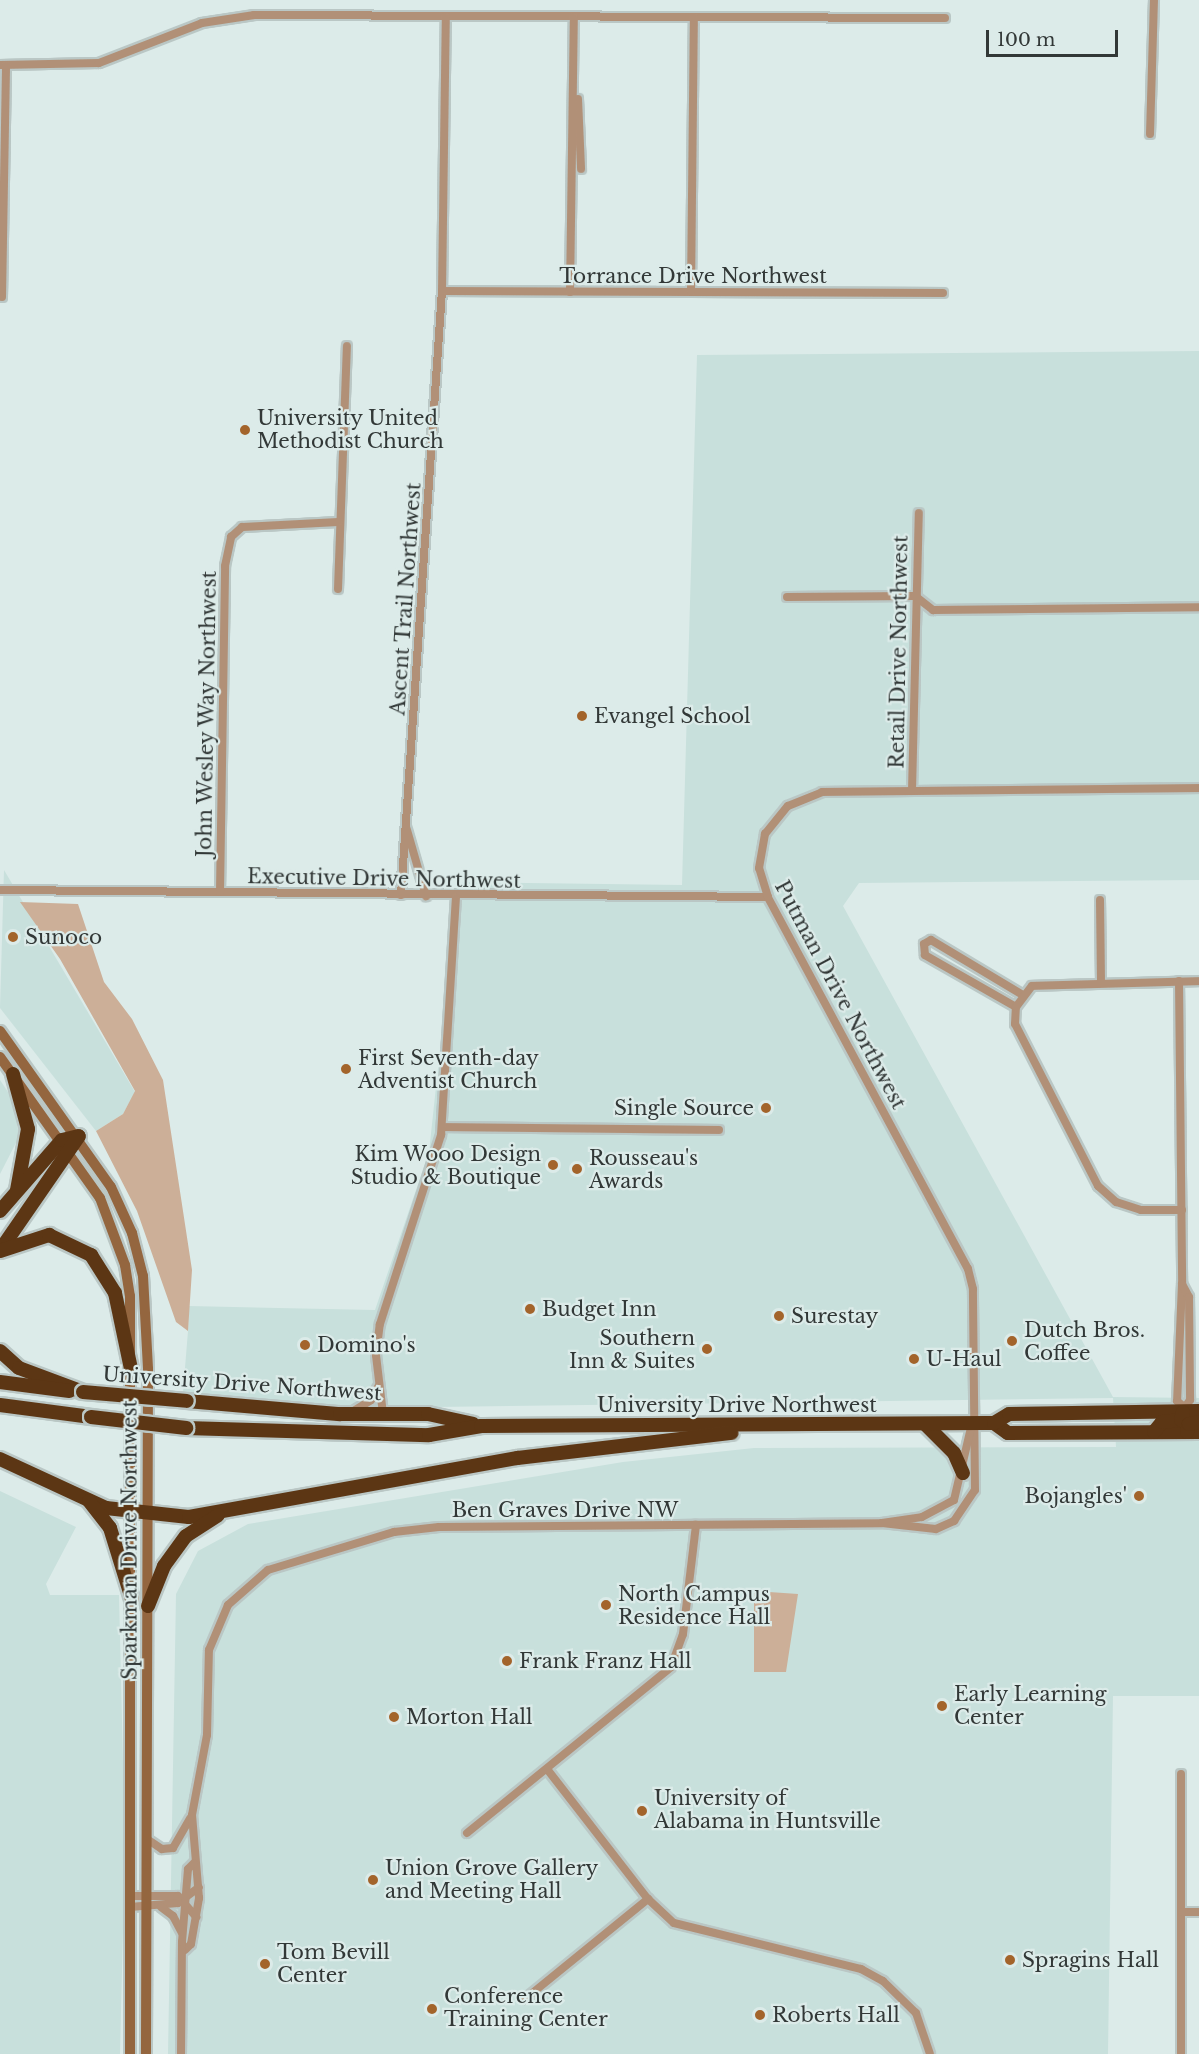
<!DOCTYPE html>
<html>
<head>
<meta charset="utf-8">
<style>
	body { margin:0 }
	#map { position:relative; width:1199px; height:2054px; overflow:hidden; background:#dcebe9; font-family:"Libre Baskerville",serif }
	div>[style] { position:absolute }
	[style*='--x'] { left:calc(var(--x)*1px); top:calc(var(--y)*1px); width:calc(var(--w)*1px); rotate:calc(var(--a)*1deg) }
	.built>* { inset:0; background:#c8e0dc }
	.green>* { inset:0; background:#ccaf98 }
	.roads { filter:drop-shadow(2px 0 #bac7c5) drop-shadow(-2px 0 #bac7c5) drop-shadow(0 2px #bac7c5) drop-shadow(0 -2px #bac7c5) }
	.street>* { height:8px; margin:-4px; padding:0 4px; transform-origin:4px; border-radius:4px; background:#b19077 }
	.secondary>* { height:10px; margin:-5px; padding:0 5px; transform-origin:5px; border-radius:5px; background:#94663f }
	.highway>* { height:14px; margin:-7px; padding:0 7px; transform-origin:7px; border-radius:7px; background:#5c3614 }
	.bridges { filter:drop-shadow(2px 0 #bac7c5) drop-shadow(-2px 0 #bac7c5) drop-shadow(0 2px #bac7c5) drop-shadow(0 -2px #bac7c5) }
	.highway-bridge>* { height:14px; margin:-7px; padding:0 7px; transform-origin:7px; border-radius:7px; background:#5c3614 }
	.dots>* { width:16px; height:16px; translate:-50% -50%; box-sizing:border-box; border:3px solid #dcebe9; border-radius:50% }
	span { translate:-50% -50%; white-space:nowrap; text-align:center; line-height:1.15; -webkit-text-stroke:4.5px #dcebe9; paint-order:stroke }
	.street-label { font-size:20px; color:#323837 }
	.poi-label { font-size:20px; color:#323837 }
	.left { translate:0 -50%; text-align:left }
	.right { translate:-100% -50%; text-align:right }
	.scale { position:absolute; left:986px; top:30px; width:132px; height:27px; box-sizing:border-box; border:3px solid #323837; border-top:0; padding-left:8px; font-size:18px; line-height:21px; white-space:nowrap; color:#323837; -webkit-text-stroke:4px #dcebe9; paint-order:stroke }
</style>
</head>
<body>
<div id="map">
	<div class="built">
		<div style="clip-path:polygon(1199px 351px,1199px 880px,859px 883px,843px 906px,1113px 1397px,1199px 1398px,1199px 1696px,1113px 1696px,1108px 2054px,168px 2054px,176px 1594px,198px 1551px,248px 1524px,623px 1462px,754px 1448px,1116px 1447px,1113px 1398px,362px 1408px,183px 1392px,188px 1331px,189px 1306px,375px 1310px,429px 1152px,458px 882px,682px 885px,697px 355px)"></div>
		<div style="clip-path:polygon(4px 870px,135px 1092px,123px 1114px,96px 1131px,0 1008px)"></div>
		<div style="clip-path:polygon(0 1080px,14px 1101px,19px 1137px,0 1174px)"></div>
		<div style="clip-path:polygon(0 1491px,76px 1527px,46px 1584px,50px 1595px,119px 1595px,125px 1846px,120px 2054px,0 2054px)"></div>
	</div>
	<div class="green">
		<div style="clip-path:polygon(20px 902px,78px 904px,104px 982px,132px 1019px,163px 1080px,192px 1270px,188px 1331px,176px 1322px,137px 1211px,96px 1131px,123px 1114px,135px 1091px,60px 959px)"></div>
		<div style="clip-path:polygon(754px 1591px,798px 1594px,786px 1672px,754px 1672px)"></div>
	</div>
	<div class="roads">
		<div class="street">
			<div style="--x:0;--y:65;--w:99;--a:-1.2"></div>
			<div style="--x:99;--y:63;--w:110;--a:-21.2"></div>
			<div style="--x:202;--y:23;--w:53;--a:-8.7"></div>
			<div style="--x:254;--y:15;--w:691;--a:0.25"></div>
			<div style="--x:578;--y:99;--w:70;--a:87.5"></div>
			<div style="--x:1150;--y:134;--w:134;--a:-88.3"></div>
			<div style="--x:442;--y:291;--w:501;--a:0.23"></div>
			<div style="--x:570;--y:292;--w:275;--a:-89.2"></div>
			<div style="--x:691;--y:292;--w:275;--a:-89.4"></div>
			<div style="--x:2;--y:297;--w:232;--a:-89"></div>
			<div style="--x:338;--y:589;--w:243;--a:-87.9"></div>
			<div style="--x:787;--y:597;--w:128;--a:-0.4"></div>
			<div style="--x:915;--y:596;--w:23;--a:38"></div>
			<div style="--x:933;--y:610;--w:266;--a:-0.6"></div>
			<div style="--x:912;--y:791;--w:278;--a:-88.6"></div>
			<div style="--x:407;--y:830;--w:69;--a:73.9"></div>
			<div style="--x:0;--y:890;--w:768;--a:0.52"></div>
			<div style="--x:220;--y:892;--w:326;--a:-89.1"></div>
			<div style="--x:225;--y:566;--w:30;--a:-78"></div>
			<div style="--x:231;--y:537;--w:15;--a:-42"></div>
			<div style="--x:242;--y:527;--w:97;--a:-3"></div>
			<div style="--x:401;--y:895;--w:605;--a:-86.12"></div>
			<div style="--x:442;--y:291;--w:274;--a:-89.2"></div>
			<div style="--x:1100;--y:900;--w:83;--a:89.3"></div>
			<div style="--x:1179;--y:981;--w:303;--a:89.4"></div>
			<div style="--x:1182;--y:1284;--w:117;--a:92.4"></div>
			<div style="--x:1177;--y:1401;--w:8;--a:40"></div>
			<div style="--x:1016;--y:1007;--w:105;--a:-150.3"></div>
			<div style="--x:925;--y:955;--w:11;--a:-95"></div>
			<div style="--x:924;--y:944;--w:8;--a:-30"></div>
			<div style="--x:931;--y:940;--w:107;--a:30.9"></div>
			<div style="--x:442;--y:1127;--w:277;--a:0.6"></div>
			<div style="--x:1182;--y:1210;--w:41;--a:180"></div>
			<div style="--x:1141;--y:1210;--w:26;--a:-162"></div>
			<div style="--x:1116;--y:1202;--w:24;--a:-138"></div>
			<div style="--x:1098;--y:1186;--w:182;--a:-117.1"></div>
			<div style="--x:1015;--y:1024;--w:17;--a:-87"></div>
			<div style="--x:1016;--y:1007;--w:26;--a:-53"></div>
			<div style="--x:1032;--y:986;--w:167;--a:-1.7"></div>
			<div style="--x:1182;--y:1284;--w:15;--a:62"></div>
			<div style="--x:1189;--y:1297;--w:103;--a:89.4"></div>
			<div style="--x:1190;--y:1400;--w:12;--a:125"></div>
			<div style="--x:352;--y:1412;--w:22;--a:-32"></div>
			<div style="--x:371;--y:1400;--w:15;--a:-62"></div>
			<div style="--x:383;--y:1414;--w:59;--a:-96.8"></div>
			<div style="--x:376;--y:1355;--w:31;--a:-83"></div>
			<div style="--x:380;--y:1324;--w:199;--a:-72.1"></div>
			<div style="--x:441;--y:1135;--w:238;--a:-86.4"></div>
			<div style="--x:882;--y:1523;--w:54;--a:6.3"></div>
			<div style="--x:936;--y:1529;--w:20;--a:-24"></div>
			<div style="--x:954;--y:1521;--w:37;--a:-56"></div>
			<div style="--x:975;--y:1490;--w:201;--a:-90.6"></div>
			<div style="--x:973;--y:1289;--w:21;--a:-104"></div>
			<div style="--x:968;--y:1269;--w:422;--a:-118.3"></div>
			<div style="--x:768;--y:897;--w:30;--a:-107"></div>
			<div style="--x:759;--y:868;--w:35;--a:-80"></div>
			<div style="--x:765;--y:834;--w:36;--a:-51"></div>
			<div style="--x:788;--y:806;--w:37;--a:-22"></div>
			<div style="--x:822;--y:792;--w:377;--a:-0.6"></div>
			<div style="--x:547;--y:1769;--w:165;--a:52.2"></div>
			<div style="--x:648;--y:1899;--w:35;--a:43"></div>
			<div style="--x:674;--y:1923;--w:193;--a:13.8"></div>
			<div style="--x:861;--y:1969;--w:25;--a:29"></div>
			<div style="--x:883;--y:1981;--w:46;--a:44.1"></div>
			<div style="--x:916;--y:2013;--w:43;--a:71.1"></div>
			<div style="--x:1181;--y:1774;--w:280;--a:90"></div>
			<div style="--x:467;--y:1833;--w:263;--a:-39.1"></div>
			<div style="--x:671;--y:1667;--w:35;--a:-70"></div>
			<div style="--x:683;--y:1634;--w:110;--a:-83.2"></div>
			<div style="--x:147;--y:1839;--w:18;--a:34"></div>
			<div style="--x:162;--y:1849;--w:11;--a:-5"></div>
			<div style="--x:173;--y:1848;--w:34;--a:-60"></div>
			<div style="--x:130;--y:1896;--w:48;--a:0"></div>
			<div style="--x:178;--y:1896;--w:28;--a:49"></div>
			<div style="--x:130;--y:1907;--w:48;--a:-4.8"></div>
			<div style="--x:178;--y:1903;--w:26;--a:-37"></div>
			<div style="--x:161;--y:1907;--w:15;--a:37"></div>
			<div style="--x:173;--y:1916;--w:19;--a:62"></div>
			<div style="--x:1182;--y:1912;--w:17;--a:0"></div>
			<div style="--x:185;--y:1950;--w:8;--a:-45"></div>
			<div style="--x:191;--y:1944;--w:47;--a:-80.1"></div>
			<div style="--x:199;--y:1898;--w:83;--a:-94.8"></div>
			<div style="--x:192;--y:1815;--w:81;--a:-79.4"></div>
			<div style="--x:207;--y:1735;--w:85;--a:-88.7"></div>
			<div style="--x:209;--y:1650;--w:49;--a:-67.1"></div>
			<div style="--x:228;--y:1605;--w:53;--a:-41.2"></div>
			<div style="--x:268;--y:1570;--w:132;--a:-16.8"></div>
			<div style="--x:394;--y:1532;--w:45;--a:-6.3"></div>
			<div style="--x:439;--y:1527;--w:443;--a:-0.5"></div>
			<div style="--x:882;--y:1523;--w:40;--a:-8.5"></div>
			<div style="--x:922;--y:1517;--w:36;--a:-28"></div>
			<div style="--x:954;--y:1500;--w:79;--a:-76.8"></div>
			<div style="--x:525;--y:1999;--w:159;--a:-39.1"></div>
			<div style="--x:181;--y:2054;--w:112;--a:-89.5"></div>
			<div style="--x:182;--y:1942;--w:73;--a:-85.3"></div>
			<div style="--x:188;--y:1869;--w:8;--a:-45"></div>
		</div>
		<div class="secondary">
			<div style="--x:0;--y:1031;--w:191;--a:54.6"></div>
			<div style="--x:111;--y:1187;--w:51;--a:65.5"></div>
			<div style="--x:132;--y:1233;--w:44;--a:75.7"></div>
			<div style="--x:143;--y:1276;--w:93;--a:86.9"></div>
			<div style="--x:148;--y:1369;--w:685;--a:90.17"></div>
			<div style="--x:0;--y:1057;--w:173;--a:54.7"></div>
			<div style="--x:100;--y:1198;--w:72;--a:69.5"></div>
			<div style="--x:125;--y:1265;--w:31;--a:81"></div>
			<div style="--x:130;--y:1296;--w:758;--a:90"></div>
		</div>
		<div class="highway">
			<div style="--x:13;--y:1074;--w:57;--a:74.7"></div>
			<div style="--x:28;--y:1129;--w:62;--a:100.2"></div>
			<div style="--x:0;--y:1211;--w:94;--a:-48.9"></div>
			<div style="--x:62;--y:1140;--w:17;--a:-13"></div>
			<div style="--x:1;--y:1249;--w:137;--a:-55.4"></div>
			<div style="--x:0;--y:1251;--w:52;--a:-18.1"></div>
			<div style="--x:49;--y:1235;--w:47;--a:25.5"></div>
			<div style="--x:91;--y:1255;--w:45;--a:57.7"></div>
			<div style="--x:115;--y:1293;--w:83;--a:78.1"></div>
			<div style="--x:0;--y:1351;--w:25;--a:42"></div>
			<div style="--x:19;--y:1368;--w:68;--a:20.6"></div>
			<div style="--x:0;--y:1382;--w:70;--a:7.4"></div>
			<div style="--x:187;--y:1401;--w:154;--a:4.9"></div>
			<div style="--x:340;--y:1414;--w:88;--a:0"></div>
			<div style="--x:428;--y:1414;--w:46;--a:12.5"></div>
			<div style="--x:0;--y:1405;--w:92;--a:7.5"></div>
			<div style="--x:994;--y:1423;--w:17;--a:36"></div>
			<div style="--x:1008;--y:1433;--w:191;--a:-0.3"></div>
			<div style="--x:925;--y:1424;--w:41;--a:45"></div>
			<div style="--x:954;--y:1453;--w:22;--a:66"></div>
			<div style="--x:186;--y:1428;--w:243;--a:1.7"></div>
			<div style="--x:429;--y:1435;--w:53;--a:-9.8"></div>
			<div style="--x:481;--y:1426;--w:513;--a:-0.34"></div>
			<div style="--x:994;--y:1423;--w:17;--a:-31"></div>
			<div style="--x:1009;--y:1414;--w:190;--a:-0.9"></div>
			<div style="--x:1154;--y:1432;--w:13;--a:-51"></div>
			<div style="--x:1162;--y:1422;--w:19;--a:-6"></div>
			<div style="--x:1181;--y:1420;--w:8;--a:-76"></div>
			<div style="--x:1187;--y:1432;--w:8;--a:-76"></div>
			<div style="--x:1189;--y:1424;--w:10;--a:-11"></div>
			<div style="--x:0;--y:1459;--w:117;--a:24.8"></div>
			<div style="--x:106;--y:1508;--w:83;--a:6.2"></div>
			<div style="--x:189;--y:1517;--w:334;--a:-10.2"></div>
			<div style="--x:518;--y:1458;--w:215;--a:-6.7"></div>
			<div style="--x:89;--y:1501;--w:34;--a:52"></div>
			<div style="--x:110;--y:1528;--w:74;--a:72.8"></div>
			<div style="--x:148;--y:1606;--w:43;--a:-68.2"></div>
			<div style="--x:164;--y:1566;--w:37;--a:-54"></div>
			<div style="--x:186;--y:1536;--w:38;--a:-33"></div>
		</div>
	</div>
	<div class="bridges">
		<div class="highway-bridge">
			<div style="--x:83;--y:1392;--w:104;--a:4.9"></div>
			<div style="--x:91;--y:1417;--w:96;--a:6.6"></div>
		</div>
	</div>
	<div class="dots">
		<div style="left:245px;top:430px;background:#a3642b"></div>
		<div style="left:582px;top:716px;background:#a3642b"></div>
		<div style="left:13px;top:937px;background:#a3642b"></div>
		<div style="left:346px;top:1069px;background:#a3642b"></div>
		<div style="left:766px;top:1108px;background:#a3642b"></div>
		<div style="left:553px;top:1165px;background:#a3642b"></div>
		<div style="left:577px;top:1169px;background:#a3642b"></div>
		<div style="left:530px;top:1309px;background:#a3642b"></div>
		<div style="left:779px;top:1316px;background:#a3642b"></div>
		<div style="left:1012px;top:1341px;background:#a3642b"></div>
		<div style="left:305px;top:1345px;background:#a3642b"></div>
		<div style="left:707px;top:1349px;background:#a3642b"></div>
		<div style="left:914px;top:1359px;background:#a3642b"></div>
		<div style="left:1139px;top:1496px;background:#a3642b"></div>
		<div style="left:606px;top:1605px;background:#a3642b"></div>
		<div style="left:507px;top:1661px;background:#a3642b"></div>
		<div style="left:942px;top:1706px;background:#a3642b"></div>
		<div style="left:394px;top:1717px;background:#a3642b"></div>
		<div style="left:642px;top:1811px;background:#a3642b"></div>
		<div style="left:373px;top:1880px;background:#a3642b"></div>
		<div style="left:1010px;top:1960px;background:#a3642b"></div>
		<div style="left:265px;top:1964px;background:#a3642b"></div>
		<div style="left:432px;top:2009px;background:#a3642b"></div>
		<div style="left:760px;top:2015px;background:#a3642b"></div>
	</div>
	<div class="street-label">
		<span style="left:693px;top:276px">Torrance Drive Northwest</span>
		<span style="left:406px;top:599px;rotate:-86deg">Ascent Trail Northwest</span>
		<span style="left:899px;top:652px;rotate:-89deg">Retail Drive Northwest</span>
		<span style="left:207px;top:714px;rotate:-89deg">John Wesley Way Northwest</span>
		<span style="left:384px;top:879px;rotate:1deg">Executive Drive Northwest</span>
		<span style="left:840px;top:995px;rotate:62deg">Putman Drive Northwest</span>
		<span style="left:242px;top:1384px;rotate:4deg">University Drive Northwest</span>
		<span style="left:737px;top:1405px">University Drive Northwest</span>
		<span style="left:565px;top:1510px">Ben Graves Drive NW</span>
		<span style="left:130px;top:1540px;rotate:-90deg">Sparkman Drive Northwest</span>
	</div>
	<div class="poi-label">
		<span class="left" style="left:257px;top:430px">University United<br>Methodist Church</span>
		<span class="left" style="left:594px;top:716px">Evangel School</span>
		<span class="left" style="left:25px;top:937px">Sunoco</span>
		<span class="left" style="left:358px;top:1070px">First Seventh-day<br>Adventist Church</span>
		<span class="right" style="left:754px;top:1108px">Single Source</span>
		<span class="right" style="left:541px;top:1166px">Kim Wooo Design<br>Studio &amp; Boutique</span>
		<span class="left" style="left:589px;top:1170px">Rousseau's<br>Awards</span>
		<span class="left" style="left:542px;top:1309px">Budget Inn</span>
		<span class="left" style="left:791px;top:1316px">Surestay</span>
		<span class="left" style="left:1024px;top:1342px">Dutch Bros.<br>Coffee</span>
		<span class="right" style="left:695px;top:1350px">Southern<br>Inn &amp; Suites</span>
		<span class="left" style="left:317px;top:1345px">Domino's</span>
		<span class="left" style="left:926px;top:1359px">U-Haul</span>
		<span class="right" style="left:1127px;top:1496px">Bojangles'</span>
		<span class="left" style="left:618px;top:1606px">North Campus<br>Residence Hall</span>
		<span class="left" style="left:519px;top:1661px">Frank Franz Hall</span>
		<span class="left" style="left:954px;top:1706px">Early Learning<br>Center</span>
		<span class="left" style="left:406px;top:1717px">Morton Hall</span>
		<span class="left" style="left:654px;top:1810px">University of<br>Alabama in Huntsville</span>
		<span class="left" style="left:385px;top:1880px">Union Grove Gallery<br>and Meeting Hall</span>
		<span class="left" style="left:277px;top:1964px">Tom Bevill<br>Center</span>
		<span class="left" style="left:1022px;top:1960px">Spragins Hall</span>
		<span class="left" style="left:444px;top:2008px">Conference<br>Training Center</span>
		<span class="left" style="left:772px;top:2015px">Roberts Hall</span>
	</div>
	<div class="scale">100 m</div>
</div>
</body>
</html>
